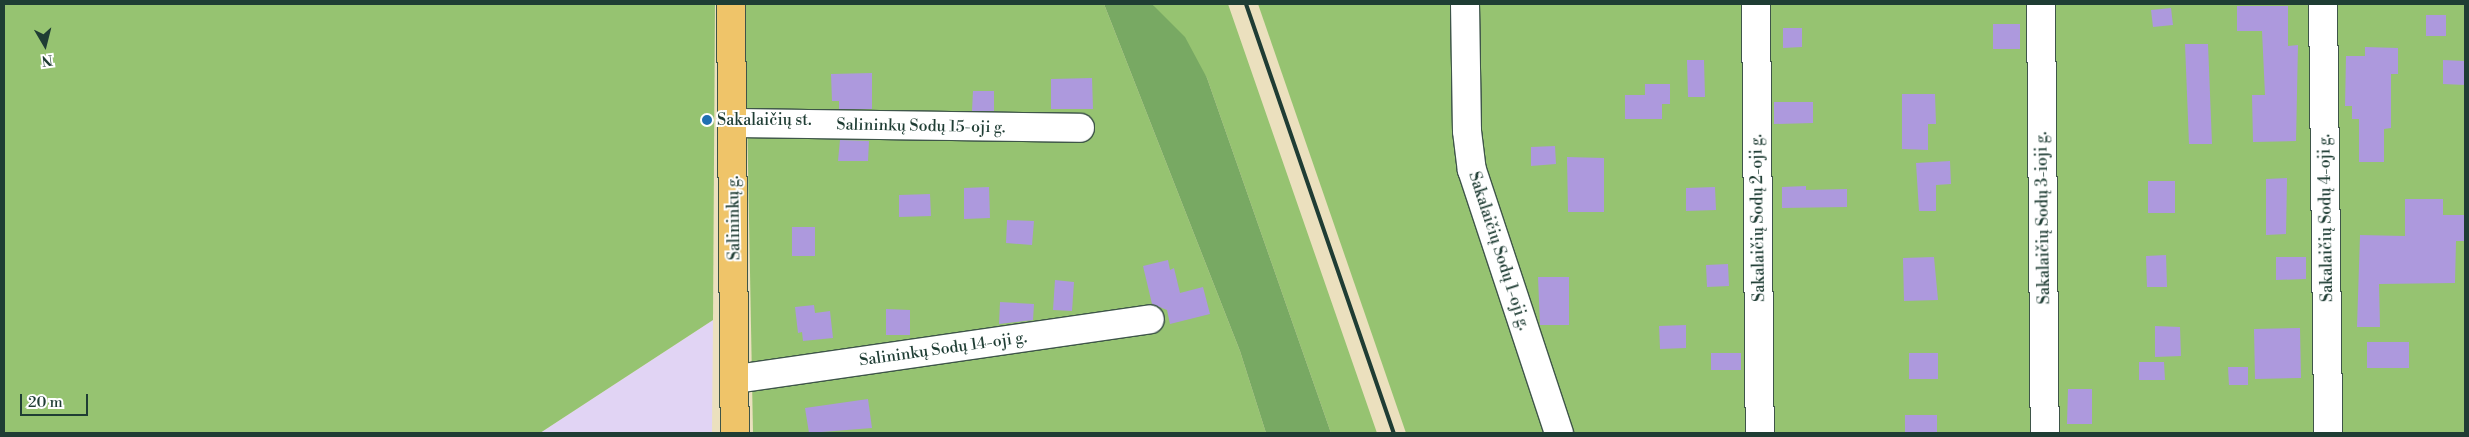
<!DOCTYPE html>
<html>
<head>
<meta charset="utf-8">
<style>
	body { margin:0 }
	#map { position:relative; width:2469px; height:437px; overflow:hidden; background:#ebe0be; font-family:"Libre Bodoni",serif }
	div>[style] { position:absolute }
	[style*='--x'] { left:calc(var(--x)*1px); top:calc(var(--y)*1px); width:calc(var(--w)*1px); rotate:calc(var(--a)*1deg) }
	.built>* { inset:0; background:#e1d4f4 }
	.green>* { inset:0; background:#96c371 }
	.forest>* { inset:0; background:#78a963 }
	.building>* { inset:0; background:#ad99dd }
	.roads { filter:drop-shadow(1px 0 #3e5549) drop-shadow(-1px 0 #3e5549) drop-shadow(0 1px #3e5549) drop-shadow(0 -1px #3e5549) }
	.minor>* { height:28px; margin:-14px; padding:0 14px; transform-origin:14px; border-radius:14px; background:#fff }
	.major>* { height:28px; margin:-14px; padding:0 14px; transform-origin:14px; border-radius:14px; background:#efc469 }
	.rail>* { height:4px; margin:-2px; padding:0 2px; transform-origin:2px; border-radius:2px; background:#1f3d34 }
	.dots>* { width:14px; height:14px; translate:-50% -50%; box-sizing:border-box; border:2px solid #fff; border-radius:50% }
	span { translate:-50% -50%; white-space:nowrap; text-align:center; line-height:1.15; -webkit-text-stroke:4px #fff; paint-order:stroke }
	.poi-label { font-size:16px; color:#1f3d34 }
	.left { translate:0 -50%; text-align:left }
	.street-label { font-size:16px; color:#1f3d34 }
	.frame { position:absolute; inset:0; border:5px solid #1f3d34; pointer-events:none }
	.north { position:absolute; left:20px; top:20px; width:50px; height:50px; -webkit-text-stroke:4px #fff; paint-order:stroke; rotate:172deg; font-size:14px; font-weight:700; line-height:20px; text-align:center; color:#1f3d34 }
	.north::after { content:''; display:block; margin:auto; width:18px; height:22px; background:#1f3d34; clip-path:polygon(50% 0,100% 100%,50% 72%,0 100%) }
	.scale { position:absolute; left:20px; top:394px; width:68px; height:22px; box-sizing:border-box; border:2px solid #1f3d34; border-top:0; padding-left:6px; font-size:15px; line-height:18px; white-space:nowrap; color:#1f3d34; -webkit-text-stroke:4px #fff; paint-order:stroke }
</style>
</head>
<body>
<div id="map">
	<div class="built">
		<div style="clip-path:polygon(713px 320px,712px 433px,540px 433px)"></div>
	</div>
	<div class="green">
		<div style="clip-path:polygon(4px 4px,715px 4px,713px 320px,540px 433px,4px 433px)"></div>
		<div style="clip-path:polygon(745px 4px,1104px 4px,1240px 351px,1266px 433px,753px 433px)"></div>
		<div style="clip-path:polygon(1152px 4px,1228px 4px,1377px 433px,1331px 433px,1207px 78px)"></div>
		<div style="clip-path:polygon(1258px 4px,2465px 4px,2465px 433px,1406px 433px)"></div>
	</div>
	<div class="forest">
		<div style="clip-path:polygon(1104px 4px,1152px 4px,1185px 37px,1207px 78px,1331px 433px,1266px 433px,1240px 351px)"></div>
	</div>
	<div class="building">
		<div style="clip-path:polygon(2237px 6px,2288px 6px,2288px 46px,2298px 45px,2296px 141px,2253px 142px,2252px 95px,2265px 95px,2262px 31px,2237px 31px)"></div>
		<div style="clip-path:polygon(2171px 8px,2173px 25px,2153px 27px,2151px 10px)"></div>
		<div style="clip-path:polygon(2426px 15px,2446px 15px,2446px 36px,2426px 36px)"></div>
		<div style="clip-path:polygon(1993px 24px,2020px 24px,2020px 49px,1993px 49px)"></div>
		<div style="clip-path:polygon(1783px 28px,1802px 28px,1802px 47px,1783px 48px)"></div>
		<div style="clip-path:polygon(2185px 44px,2208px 44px,2212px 144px,2189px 144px)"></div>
		<div style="clip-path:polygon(2365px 47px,2398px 48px,2398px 74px,2391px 74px,2391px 128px,2384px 129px,2384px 162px,2359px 162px,2359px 119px,2352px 119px,2352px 106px,2345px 106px,2346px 56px,2365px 56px)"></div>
		<div style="clip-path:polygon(1687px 60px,1704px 60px,1705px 97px,1688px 97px)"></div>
		<div style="clip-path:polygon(2443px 60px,2465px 61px,2465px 85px,2443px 84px)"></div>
		<div style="clip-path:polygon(872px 73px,872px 109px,839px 109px,839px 101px,832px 101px,831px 74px)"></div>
		<div style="clip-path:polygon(1092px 78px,1093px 109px,1051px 109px,1051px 79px)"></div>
		<div style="clip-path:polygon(1645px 84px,1670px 84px,1670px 104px,1662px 104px,1662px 119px,1625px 119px,1625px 95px,1645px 95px)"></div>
		<div style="clip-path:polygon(973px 91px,994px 91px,994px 111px,972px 111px)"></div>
		<div style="clip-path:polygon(1902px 94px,1935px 94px,1936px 124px,1928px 124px,1928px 150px,1902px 149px)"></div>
		<div style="clip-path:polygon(1774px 102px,1813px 102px,1813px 123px,1774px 124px)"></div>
		<div style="clip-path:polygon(840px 140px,869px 141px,868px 161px,838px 161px)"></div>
		<div style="clip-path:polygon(1555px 146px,1556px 164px,1531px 166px,1531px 147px)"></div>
		<div style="clip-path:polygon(1567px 157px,1604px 158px,1604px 212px,1568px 212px)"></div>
		<div style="clip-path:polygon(1950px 161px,1951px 184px,1936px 185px,1936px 211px,1919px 211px,1916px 163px)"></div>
		<div style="clip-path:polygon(2287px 178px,2286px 234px,2266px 235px,2266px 179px)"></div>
		<div style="clip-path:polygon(2148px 181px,2175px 181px,2175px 213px,2148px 213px)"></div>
		<div style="clip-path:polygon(1806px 186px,1806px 190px,1847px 189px,1847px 207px,1782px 208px,1782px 187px)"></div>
		<div style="clip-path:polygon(989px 187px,990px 218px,964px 219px,964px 188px)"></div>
		<div style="clip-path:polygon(1715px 187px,1716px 210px,1686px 211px,1686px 188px)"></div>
		<div style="clip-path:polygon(930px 194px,931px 216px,899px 217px,899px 195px)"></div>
		<div style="clip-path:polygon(2405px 199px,2443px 199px,2443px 215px,2464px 215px,2464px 241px,2456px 241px,2455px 283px,2379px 284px,2380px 327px,2357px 327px,2360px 235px,2405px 236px)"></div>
		<div style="clip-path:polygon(1007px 220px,1034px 221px,1032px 245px,1006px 243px)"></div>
		<div style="clip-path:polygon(792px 227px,815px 227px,815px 256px,792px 256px)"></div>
		<div style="clip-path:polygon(2166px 255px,2167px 287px,2147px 287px,2146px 256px)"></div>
		<div style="clip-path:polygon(1934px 257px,1938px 300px,1904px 301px,1903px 258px)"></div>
		<div style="clip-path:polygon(2276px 257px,2306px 257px,2306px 279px,2276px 280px)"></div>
		<div style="clip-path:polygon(1168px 260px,1170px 270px,1174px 268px,1180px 293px,1203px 287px,1210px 314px,1170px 324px,1167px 310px,1152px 304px,1143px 266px)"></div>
		<div style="clip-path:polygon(1728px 264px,1729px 286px,1707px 287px,1706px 265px)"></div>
		<div style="clip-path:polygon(1538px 277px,1569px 277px,1569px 325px,1540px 325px)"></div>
		<div style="clip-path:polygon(1055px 280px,1074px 282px,1072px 311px,1053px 310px)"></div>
		<div style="clip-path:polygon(1000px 302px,1034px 304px,1033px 320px,999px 324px)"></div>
		<div style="clip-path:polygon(814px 305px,815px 313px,830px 311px,833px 338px,803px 341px,802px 332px,798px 333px,795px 307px)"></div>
		<div style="clip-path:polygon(886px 309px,910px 310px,910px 335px,886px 335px)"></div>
		<div style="clip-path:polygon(1686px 325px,1686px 348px,1660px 349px,1659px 326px)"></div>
		<div style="clip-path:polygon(2155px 326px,2180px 327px,2181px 356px,2155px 357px)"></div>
		<div style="clip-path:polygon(2300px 328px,2301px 378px,2255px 379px,2254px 329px)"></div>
		<div style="clip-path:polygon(2367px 342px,2409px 342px,2409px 368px,2367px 368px)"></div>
		<div style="clip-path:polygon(1711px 353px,1741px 353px,1741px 370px,1711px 370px)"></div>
		<div style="clip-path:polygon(1909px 353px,1938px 353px,1938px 379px,1909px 379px)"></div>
		<div style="clip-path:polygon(2139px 362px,2164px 362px,2165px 380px,2139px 380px)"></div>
		<div style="clip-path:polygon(2228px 367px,2248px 367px,2248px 385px,2229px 385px)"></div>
		<div style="clip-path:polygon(2068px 389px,2092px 389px,2092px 424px,2067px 424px)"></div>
		<div style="clip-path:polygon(868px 399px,872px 428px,809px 433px,805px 408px)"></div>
		<div style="clip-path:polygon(1905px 415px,1937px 415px,1937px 433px,1905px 433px)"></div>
	</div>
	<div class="roads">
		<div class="minor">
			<div style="--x:1465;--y:4;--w:127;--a:89.1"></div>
			<div style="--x:1467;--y:131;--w:39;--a:83"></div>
			<div style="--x:1472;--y:170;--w:277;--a:71.7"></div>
			<div style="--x:1756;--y:4;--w:429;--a:89.5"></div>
			<div style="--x:2041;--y:4;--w:429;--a:89.5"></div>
			<div style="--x:2323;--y:4;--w:429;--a:89.3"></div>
			<div style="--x:733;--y:123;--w:347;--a:0.8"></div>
			<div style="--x:736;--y:379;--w:418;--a:-8.2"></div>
		</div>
		<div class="major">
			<div style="--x:731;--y:4;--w:429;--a:89.5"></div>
		</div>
	</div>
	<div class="rail">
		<div style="--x:1246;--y:4;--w:454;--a:71"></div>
	</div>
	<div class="dots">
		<div style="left:707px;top:120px;background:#1f6fb2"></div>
	</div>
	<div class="poi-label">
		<span class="left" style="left:717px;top:120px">Sakalaičių st.</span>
	</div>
	<div class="street-label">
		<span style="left:921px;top:126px;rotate:1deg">Salininkų Sodų 15-oji g.</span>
		<span style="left:734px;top:218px;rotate:-91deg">Salininkų g.</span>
		<span style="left:1758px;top:218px;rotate:-91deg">Sakalaičių Sodų 2-oji g.</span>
		<span style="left:2043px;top:218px;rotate:-91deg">Sakalaičių Sodų 3-ioji g.</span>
		<span style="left:2326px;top:218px;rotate:-91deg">Sakalaičių Sodų 4-oji g.</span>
		<span style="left:1499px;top:251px;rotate:72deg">Sakalaičių Sodų 1-oji g.</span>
		<span style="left:943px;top:349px;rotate:-8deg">Salininkų Sodų 14-oji g.</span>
	</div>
	<div class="frame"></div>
	<div class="north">N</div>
	<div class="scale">20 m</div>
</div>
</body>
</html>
